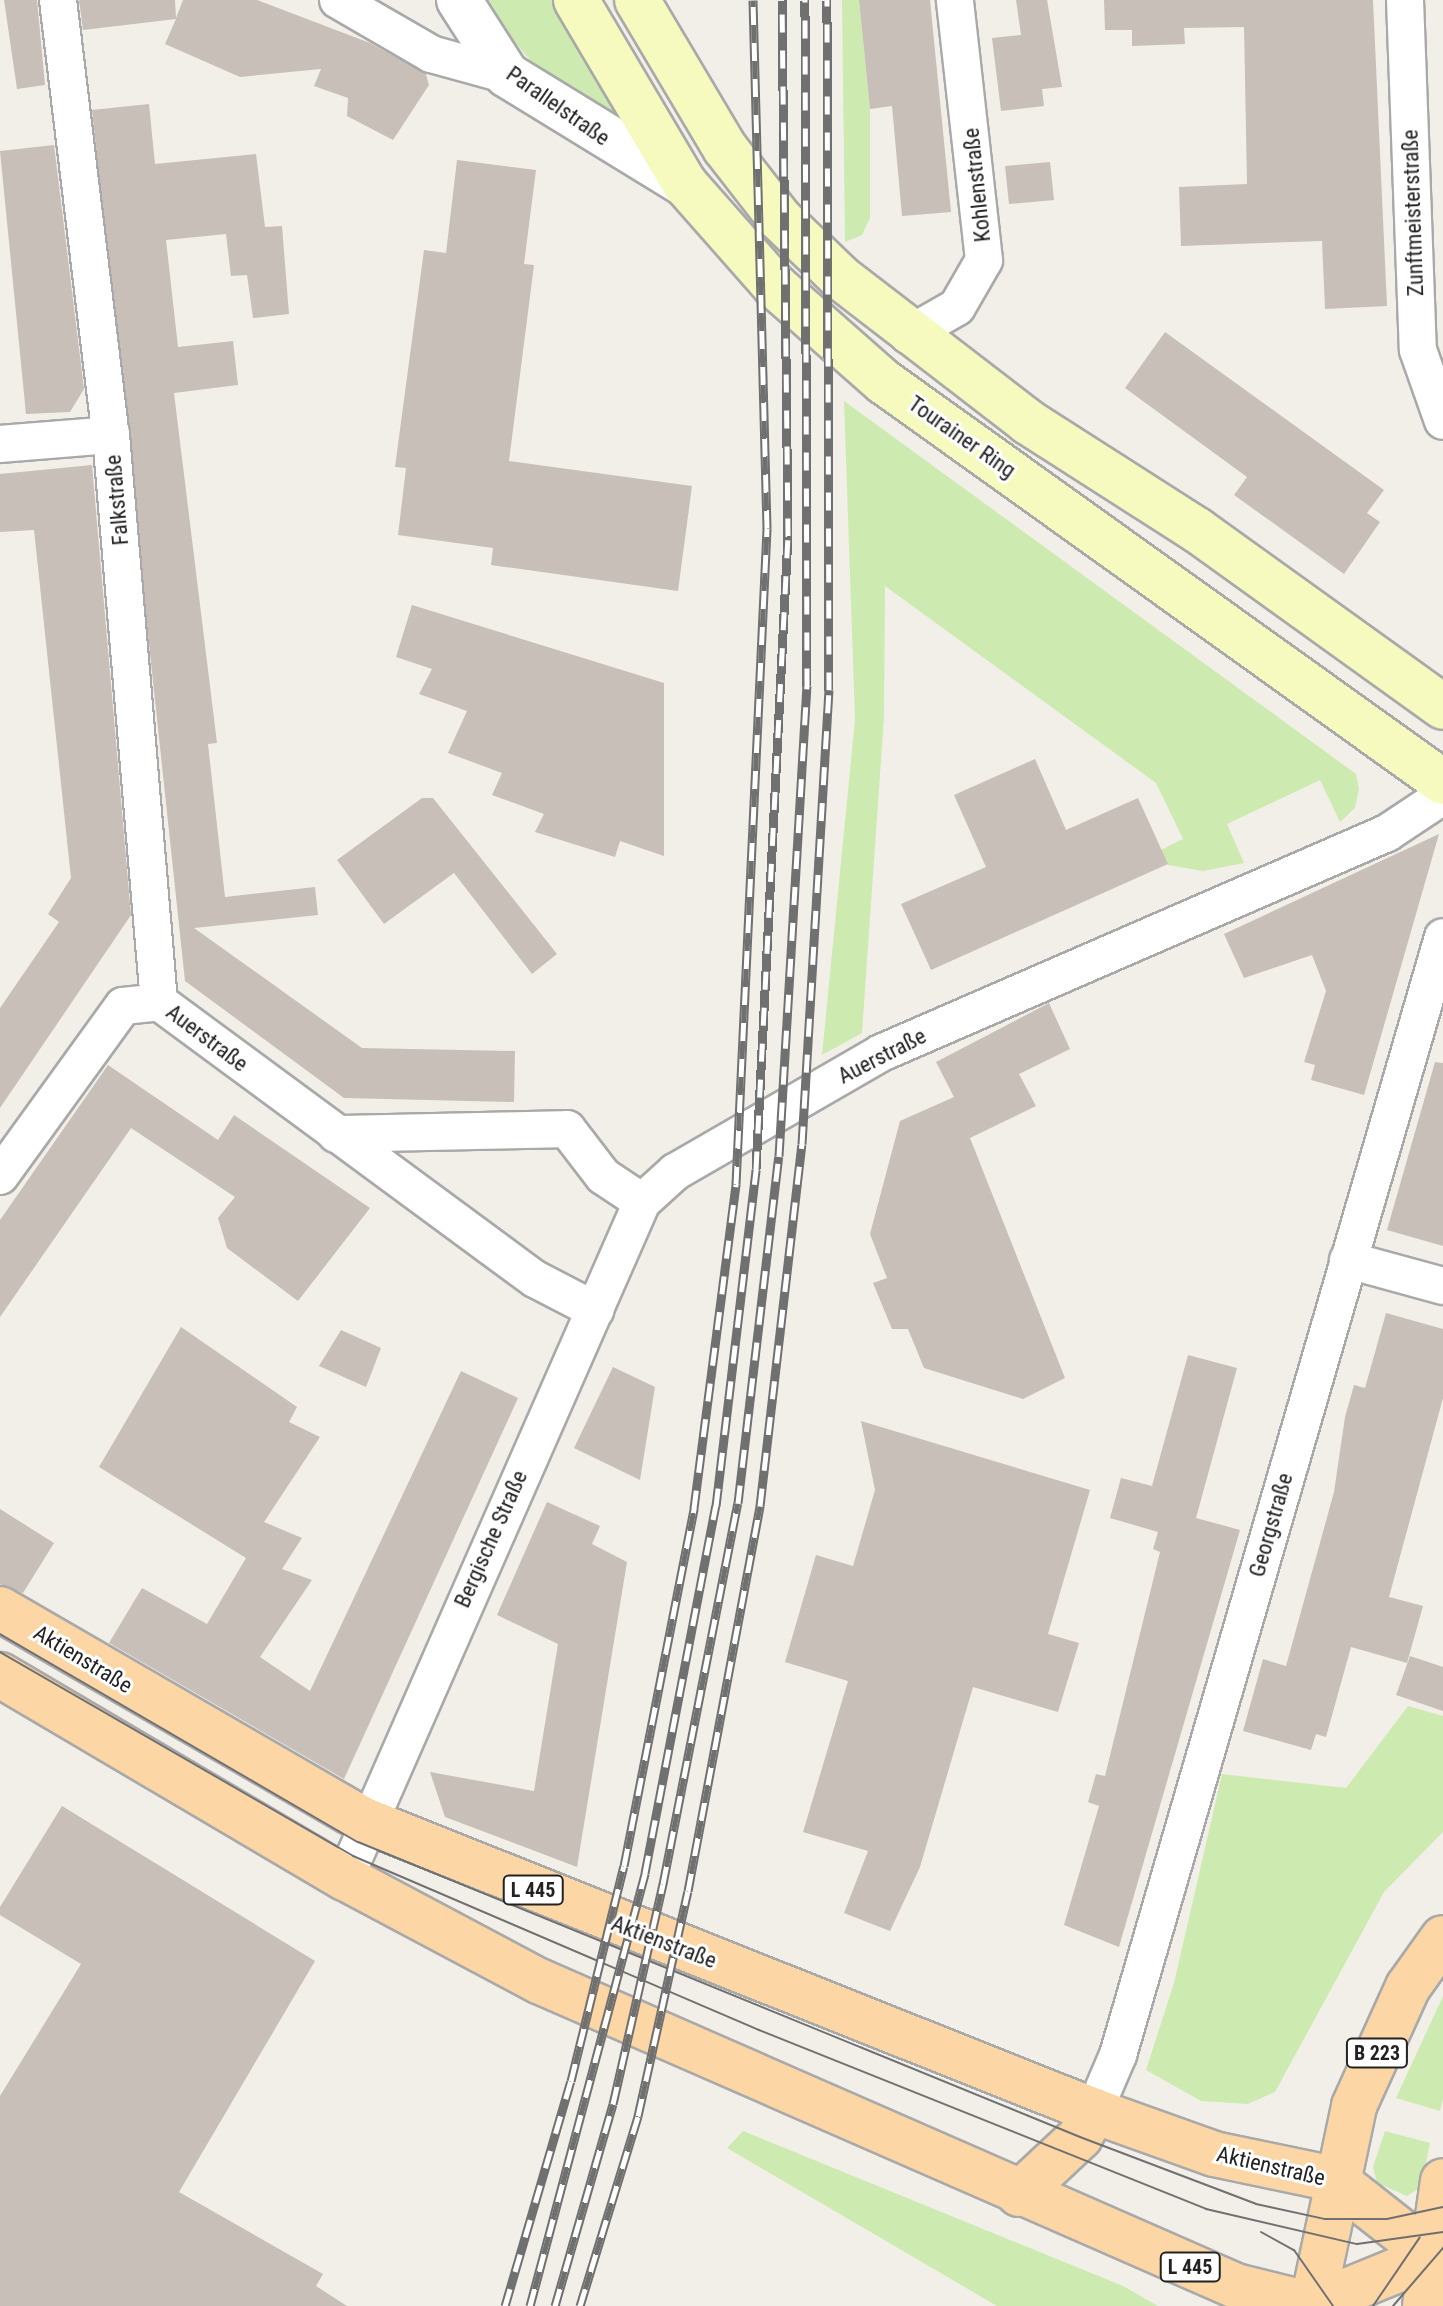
<!DOCTYPE html>
<html>
<head>
<meta charset="utf-8">
<style>
	body { margin:0 }
	#map { position:relative; width:1443px; height:2306px; overflow:hidden; background:#f2efe9; font-family:"Roboto Condensed",sans-serif }
	div>[style] { position:absolute }
	[style*='--x'] { left:calc(var(--x)*1px); top:calc(var(--y)*1px); width:calc(var(--w)*1px); rotate:calc(var(--a)*1deg) }
	.grass>* { inset:0; background:#cdebb0 }
	.building>* { inset:0; background:#c7bfb8 }
	.roads { filter:drop-shadow(2px 0 #a9a9a9) drop-shadow(-2px 0 #a9a9a9) drop-shadow(0 2px #a9a9a9) drop-shadow(0 -2px #a9a9a9) }
	.minor>* { height:36px; margin:-18px; padding:0 18px; transform-origin:18px; border-radius:18px; background:#fff }
	.tertiary>* { height:44px; margin:-22px; padding:0 22px; transform-origin:22px; border-radius:22px; background:#fff }
	.secondary>* { height:44px; margin:-22px; padding:0 22px; transform-origin:22px; border-radius:22px; background:#f7fabf }
	.primary>* { height:44px; margin:-22px; padding:0 22px; transform-origin:22px; border-radius:22px; background:#fcd6a4 }
	.tram>* { height:2px; margin:-1px; padding:0 1px; transform-origin:1px; border-radius:1px; background:#707070 }
	.rail>* { height:9px; margin-top:-4.5px; transform-origin:0; background:repeating-linear-gradient(90deg,#fff 0 18px,#707070 0 36px); box-sizing:border-box; border-block:2px solid #707070 }
	span { translate:-50% -50%; white-space:nowrap; text-align:center; line-height:1.15; -webkit-text-stroke:6px #fff; paint-order:stroke }
	.shield-label span { padding:2px 6px; background:#fff; border:2px solid; border-radius:6px; -webkit-text-stroke-width:0 }
	.shield-label { font-size:20px; color:#222; font-weight:700 }
	.street-label { font-size:22px; color:#222 }
</style>
</head>
<body>
<div id="map">
	<div class="grass">
		<div style="clip-path:polygon(480px 0,553px 0,619px 120px,558px 94px)"></div>
		<div style="clip-path:polygon(842px 0,859px 0,870px 109px,870px 218px,862px 235px,845px 242px)"></div>
		<div style="clip-path:polygon(844px 401px,1356px 774px,1359px 789px,1355px 808px,1340px 822px,1320px 780px,1227px 824px,1244px 863px,1203px 871px,1168px 865px,1161px 850px,1183px 839px,1156px 783px,885px 586px,884px 717px,862px 1033px,822px 1055px,855px 720px)"></div>
		<div style="clip-path:polygon(1408px 1706px,1443px 1716px,1443px 1832px,1384px 1892px,1275px 2092px,1248px 2104px,1201px 2101px,1146px 2070px,1174px 1983px,1222px 1774px,1346px 1788px)"></div>
		<div style="clip-path:polygon(1443px 1996px,1443px 2099px,1440px 2111px,1396px 2098px)"></div>
		<div style="clip-path:polygon(743px 2131px,1123px 2286px,1158px 2306px,997px 2306px,727px 2148px)"></div>
		<div style="clip-path:polygon(1385px 2131px,1430px 2143px,1421px 2187px,1407px 2196px,1377px 2183px,1373px 2167px)"></div>
	</div>
	<div class="building">
		<div style="clip-path:polygon(4px 0,37px 0,45px 85px,17px 89px)"></div>
		<div style="clip-path:polygon(79px 0,175px 0,176px 18px,183px 0,257px 0,370px 43px,426px 74px,429px 85px,393px 140px,347px 116px,348px 98px,314px 86px,321px 69px,240px 77px,165px 44px,176px 19px,83px 30px)"></div>
		<div style="clip-path:polygon(859px 0,930px 0,951px 212px,902px 216px,892px 106px,870px 109px)"></div>
		<div style="clip-path:polygon(1016px 0,1047px 0,1062px 87px,1042px 89px,1044px 106px,1001px 111px,992px 38px,1021px 35px)"></div>
		<div style="clip-path:polygon(1104px 0,1373px 0,1387px 306px,1325px 309px,1322px 241px,1181px 246px,1179px 187px,1247px 184px,1244px 27px,1184px 28px,1185px 44px,1132px 46px,1132px 30px,1105px 30px)"></div>
		<div style="clip-path:polygon(149px 104px,155px 164px,256px 154px,265px 227px,282px 226px,289px 314px,253px 318px,247px 275px,231px 276px,226px 234px,166px 240px,178px 347px,233px 341px,238px 385px,174px 393px,217px 743px,208px 744px,225px 897px,315px 887px,318px 915px,194px 928px,362px 1048px,515px 1051px,514px 1102px,344px 1098px,185px 981px,92px 110px)"></div>
		<div style="clip-path:polygon(54px 145px,84px 389px,70px 412px,26px 414px,0 151px)"></div>
		<div style="clip-path:polygon(457px 160px,536px 170px,524px 264px,534px 265px,509px 461px,692px 486px,678px 591px,491px 565px,493px 548px,398px 535px,406px 468px,395px 467px,424px 250px,446px 253px)"></div>
		<div style="clip-path:polygon(1050px 162px,1054px 200px,1009px 204px,1005px 166px)"></div>
		<div style="clip-path:polygon(1165px 332px,1384px 490px,1367px 513px,1380px 522px,1344px 574px,1234px 495px,1247px 477px,1125px 388px)"></div>
		<div style="clip-path:polygon(92px 465px,131px 915px,0 1108px,0 1008px,59px 922px,48px 914px,71px 878px,34px 530px,0 532px,0 474px)"></div>
		<div style="clip-path:polygon(412px 605px,664px 683px,664px 856px,620px 841px,615px 857px,535px 832px,544px 814px,492px 795px,502px 773px,448px 753px,467px 711px,419px 694px,432px 669px,396px 657px)"></div>
		<div style="clip-path:polygon(1035px 759px,1066px 830px,1138px 798px,1168px 864px,931px 970px,901px 904px,986px 867px,954px 795px)"></div>
		<div style="clip-path:polygon(422px 798px,433px 798px,557px 954px,532px 974px,454px 873px,384px 924px,337px 860px)"></div>
		<div style="clip-path:polygon(1439px 834px,1364px 1095px,1311px 1080px,1315px 1065px,1304px 1062px,1326px 991px,1312px 955px,1244px 978px,1224px 934px)"></div>
		<div style="clip-path:polygon(1049px 1003px,1070px 1049px,1019px 1074px,1036px 1106px,970px 1138px,1065px 1378px,1023px 1399px,924px 1368px,908px 1329px,892px 1329px,873px 1283px,887px 1278px,870px 1234px,900px 1121px,954px 1097px,936px 1062px)"></div>
		<div style="clip-path:polygon(1435px 1062px,1443px 1063px,1443px 1246px,1387px 1230px)"></div>
		<div style="clip-path:polygon(108px 1065px,218px 1140px,234px 1115px,370px 1208px,298px 1301px,227px 1248px,218px 1218px,235px 1197px,131px 1128px,0 1317px,0 1220px)"></div>
		<div style="clip-path:polygon(1386px 1313px,1443px 1329px,1443px 1398px,1389px 1597px,1423px 1606px,1407px 1663px,1351px 1647px,1326px 1737px,1316px 1734px,1311px 1750px,1243px 1731px,1263px 1659px,1286px 1666px,1334px 1492px,1345px 1417px,1354px 1385px,1365px 1388px)"></div>
		<div style="clip-path:polygon(181px 1327px,297px 1407px,289px 1422px,320px 1437px,264px 1522px,302px 1538px,282px 1569px,312px 1580px,260px 1657px,310px 1691px,461px 1371px,518px 1398px,344px 1779px,109px 1643px,142px 1588px,207px 1624px,246px 1558px,99px 1467px)"></div>
		<div style="clip-path:polygon(341px 1330px,381px 1348px,366px 1387px,319px 1366px)"></div>
		<div style="clip-path:polygon(1188px 1355px,1237px 1368px,1196px 1518px,1240px 1530px,1119px 1947px,1064px 1925px,1099px 1806px,1088px 1802px,1096px 1774px,1105px 1776px,1160px 1552px,1153px 1549px,1158px 1532px,1110px 1518px,1121px 1478px,1152px 1486px)"></div>
		<div style="clip-path:polygon(613px 1367px,655px 1387px,640px 1480px,574px 1448px)"></div>
		<div style="clip-path:polygon(861px 1421px,1090px 1490px,1048px 1634px,1079px 1643px,1058px 1712px,973px 1687px,920px 1867px,890px 1931px,844px 1913px,868px 1851px,803px 1832px,848px 1681px,785px 1662px,816px 1555px,853px 1566px,875px 1490px)"></div>
		<div style="clip-path:polygon(547px 1502px,600px 1526px,592px 1544px,627px 1562px,577px 1867px,445px 1817px,430px 1772px,534px 1791px,558px 1644px,497px 1615px)"></div>
		<div style="clip-path:polygon(0 1509px,54px 1543px,23px 1593px,0 1584px)"></div>
		<div style="clip-path:polygon(1410px 1656px,1443px 1667px,1443px 1711px,1396px 1695px)"></div>
		<div style="clip-path:polygon(62px 1806px,315px 1961px,179px 2192px,323px 2274px,316px 2286px,347px 2306px,0 2306px,0 2096px,81px 1964px,0 1915px,0 1907px)"></div>
	</div>
	<div class="roads">
		<div class="minor">
			<div style="--x:58;--y:0;--w:438;--a:83.1"></div>
			<div style="--x:111;--y:435;--w:569;--a:85.16"></div>
			<div style="--x:338;--y:0;--w:108;--a:30.1"></div>
			<div style="--x:431;--y:54;--w:79;--a:15.4"></div>
			<div style="--x:1405;--y:0;--w:350;--a:87.9"></div>
			<div style="--x:1418;--y:350;--w:75;--a:70.6"></div>
			<div style="--x:908;--y:335;--w:56;--a:-29.7"></div>
			<div style="--x:957;--y:307;--w:54;--a:-60.1"></div>
			<div style="--x:984;--y:260;--w:262;--a:-96.4"></div>
			<div style="--x:0;--y:444;--w:111;--a:-4.6"></div>
			<div style="--x:336;--y:1134;--w:231;--a:-1.2"></div>
			<div style="--x:567;--y:1129;--w:59;--a:52.5"></div>
			<div style="--x:603;--y:1176;--w:47;--a:33.7"></div>
			<div style="--x:0;--y:1176;--w:210;--a:-54.1"></div>
			<div style="--x:123;--y:1006;--w:36;--a:-6"></div>
			<div style="--x:159;--y:1002;--w:467;--a:36.4"></div>
			<div style="--x:535;--y:1279;--w:68;--a:27.3"></div>
			<div style="--x:1348;--y:1260;--w:98;--a:15.3"></div>
			<div style="--x:345;--y:1878;--w:738;--a:-66.28"></div>
			<div style="--x:642;--y:1202;--w:45;--a:-42.3"></div>
			<div style="--x:675;--y:1172;--w:238;--a:-30"></div>
			<div style="--x:881;--y:1053;--w:552;--a:-23.5"></div>
			<div style="--x:1387;--y:833;--w:67;--a:-33.5"></div>
			<div style="--x:1094;--y:2111;--w:61;--a:-66.8"></div>
			<div style="--x:1118;--y:2055;--w:1164;--a:-73.79"></div>
		</div>
		<div class="tertiary">
			<div style="--x:459;--y:0;--w:89;--a:57.4"></div>
			<div style="--x:507;--y:75;--w:209;--a:31.5"></div>
		</div>
		<div class="secondary">
			<div style="--x:576;--y:0;--w:214;--a:59.4"></div>
			<div style="--x:685;--y:184;--w:136;--a:48.6"></div>
			<div style="--x:775;--y:286;--w:145;--a:41.4"></div>
			<div style="--x:884;--y:382;--w:687;--a:35.59"></div>
			<div style="--x:637;--y:0;--w:172;--a:59.3"></div>
			<div style="--x:725;--y:148;--w:90;--a:52.2"></div>
			<div style="--x:780;--y:219;--w:83;--a:44"></div>
			<div style="--x:840;--y:277;--w:237;--a:37.6"></div>
			<div style="--x:1028;--y:422;--w:201;--a:32.6"></div>
			<div style="--x:1197;--y:530;--w:303;--a:35.7"></div>
		</div>
		<div class="primary">
			<div style="--x:0;--y:1609;--w:421;--a:30.1"></div>
			<div style="--x:364;--y:1820;--w:786;--a:21.73"></div>
			<div style="--x:1094;--y:2111;--w:127;--a:19.7"></div>
			<div style="--x:1214;--y:2154;--w:123;--a:11.8"></div>
			<div style="--x:1334;--y:2179;--w:125;--a:38.2"></div>
			<div style="--x:0;--y:1675;--w:400;--a:30.5"></div>
			<div style="--x:345;--y:1878;--w:220;--a:28"></div>
			<div style="--x:539;--y:1981;--w:761;--a:23.63"></div>
			<div style="--x:1236;--y:2286;--w:78;--a:14"></div>
			<div style="--x:1312;--y:2305;--w:130;--a:-22.2"></div>
			<div style="--x:1019;--y:2194;--w:83;--a:-43.1"></div>
			<div style="--x:1080;--y:2137;--w:30;--a:-62"></div>
			<div style="--x:1312;--y:2306;--w:204;--a:-78.1"></div>
			<div style="--x:1354;--y:2106;--w:131;--a:-65.6"></div>
			<div style="--x:1408;--y:1987;--w:60;--a:-54.5"></div>
			<div style="--x:1425;--y:2306;--w:126;--a:-81.8"></div>
		</div>
	</div>
	<div class="tram">
		<div style="--x:0;--y:1634;--w:414;--a:30.2"></div>
		<div style="--x:358;--y:1842;--w:780;--a:22.22"></div>
		<div style="--x:1080;--y:2137;--w:188;--a:20.8"></div>
		<div style="--x:1256;--y:2204;--w:71;--a:12.3"></div>
		<div style="--x:1325;--y:2219;--w:62;--a:0"></div>
		<div style="--x:1387;--y:2219;--w:57;--a:-12.1"></div>
		<div style="--x:0;--y:1652;--w:408;--a:30"></div>
		<div style="--x:353;--y:1856;--w:442;--a:23.2"></div>
		<div style="--x:759;--y:2030;--w:482;--a:21.8"></div>
		<div style="--x:1206;--y:2209;--w:155;--a:13.1"></div>
		<div style="--x:1357;--y:2244;--w:87;--a:-7.9"></div>
		<div style="--x:1261;--y:2232;--w:38;--a:29"></div>
		<div style="--x:1294;--y:2250;--w:68;--a:55.1"></div>
		<div style="--x:1373;--y:2306;--w:83;--a:-55.7"></div>
		<div style="--x:1393;--y:2306;--w:77;--a:-49.2"></div>
	</div>
	<div class="rail">
		<div style="--x:505;--y:2306;--w:234;--a:-73.7"></div>
		<div style="--x:571;--y:2081;--w:221;--a:-76.2"></div>
		<div style="--x:624;--y:1866;--w:365;--a:-78.9"></div>
		<div style="--x:694;--y:1508;--w:327;--a:-82.6"></div>
		<div style="--x:736;--y:1184;--w:657;--a:-87.29"></div>
		<div style="--x:767;--y:528;--w:528;--a:-91.52"></div>
		<div style="--x:530;--y:2306;--w:448;--a:-75.1"></div>
		<div style="--x:645;--y:1873;--w:374;--a:-79.1"></div>
		<div style="--x:716;--y:1506;--w:339;--a:-83.2"></div>
		<div style="--x:756;--y:1169;--w:634;--a:-87.11"></div>
		<div style="--x:788;--y:536;--w:536;--a:-90.64"></div>
		<div style="--x:555;--y:2306;--w:210;--a:-74"></div>
		<div style="--x:613;--y:2104;--w:226;--a:-77.2"></div>
		<div style="--x:663;--y:1884;--w:388;--a:-78.9"></div>
		<div style="--x:738;--y:1503;--w:349;--a:-83.3"></div>
		<div style="--x:779;--y:1156;--w:471;--a:-86.6"></div>
		<div style="--x:807;--y:686;--w:686;--a:-90.17"></div>
		<div style="--x:580;--y:2306;--w:199;--a:-73"></div>
		<div style="--x:638;--y:2116;--w:230;--a:-77.5"></div>
		<div style="--x:688;--y:1891;--w:392;--a:-79.4"></div>
		<div style="--x:760;--y:1506;--w:364;--a:-83.4"></div>
		<div style="--x:802;--y:1144;--w:455;--a:-86.6"></div>
		<div style="--x:829;--y:690;--w:690;--a:-90.17"></div>
	</div>
	<div class="shield-label">
		<span style="left:533px;top:1890px">L 445</span>
		<span style="left:1377px;top:2053px">B 223</span>
		<span style="left:1190px;top:2267px">L 445</span>
	</div>
	<div class="street-label">
		<span style="left:558px;top:106px;rotate:35deg">Parallelstraße</span>
		<span style="left:977px;top:185px;rotate:-96deg">Kohlenstraße</span>
		<span style="left:1413px;top:213px;rotate:-92deg">Zunftmeisterstraße</span>
		<span style="left:962px;top:437px;rotate:35deg">Tourainer Ring</span>
		<span style="left:117px;top:500px;rotate:-95deg">Falkstraße</span>
		<span style="left:207px;top:1038px;rotate:37deg">Auerstraße</span>
		<span style="left:882px;top:1056px;rotate:-27deg">Auerstraße</span>
		<span style="left:1271px;top:1525px;rotate:-74deg">Georgstraße</span>
		<span style="left:491px;top:1539px;rotate:-66deg">Bergische Straße</span>
		<span style="left:83px;top:1659px;rotate:31deg">Aktienstraße</span>
		<span style="left:664px;top:1942px;rotate:21deg">Aktienstraße</span>
		<span style="left:1271px;top:2166px;rotate:13deg">Aktienstraße</span>
	</div>
</div>
</body>
</html>
